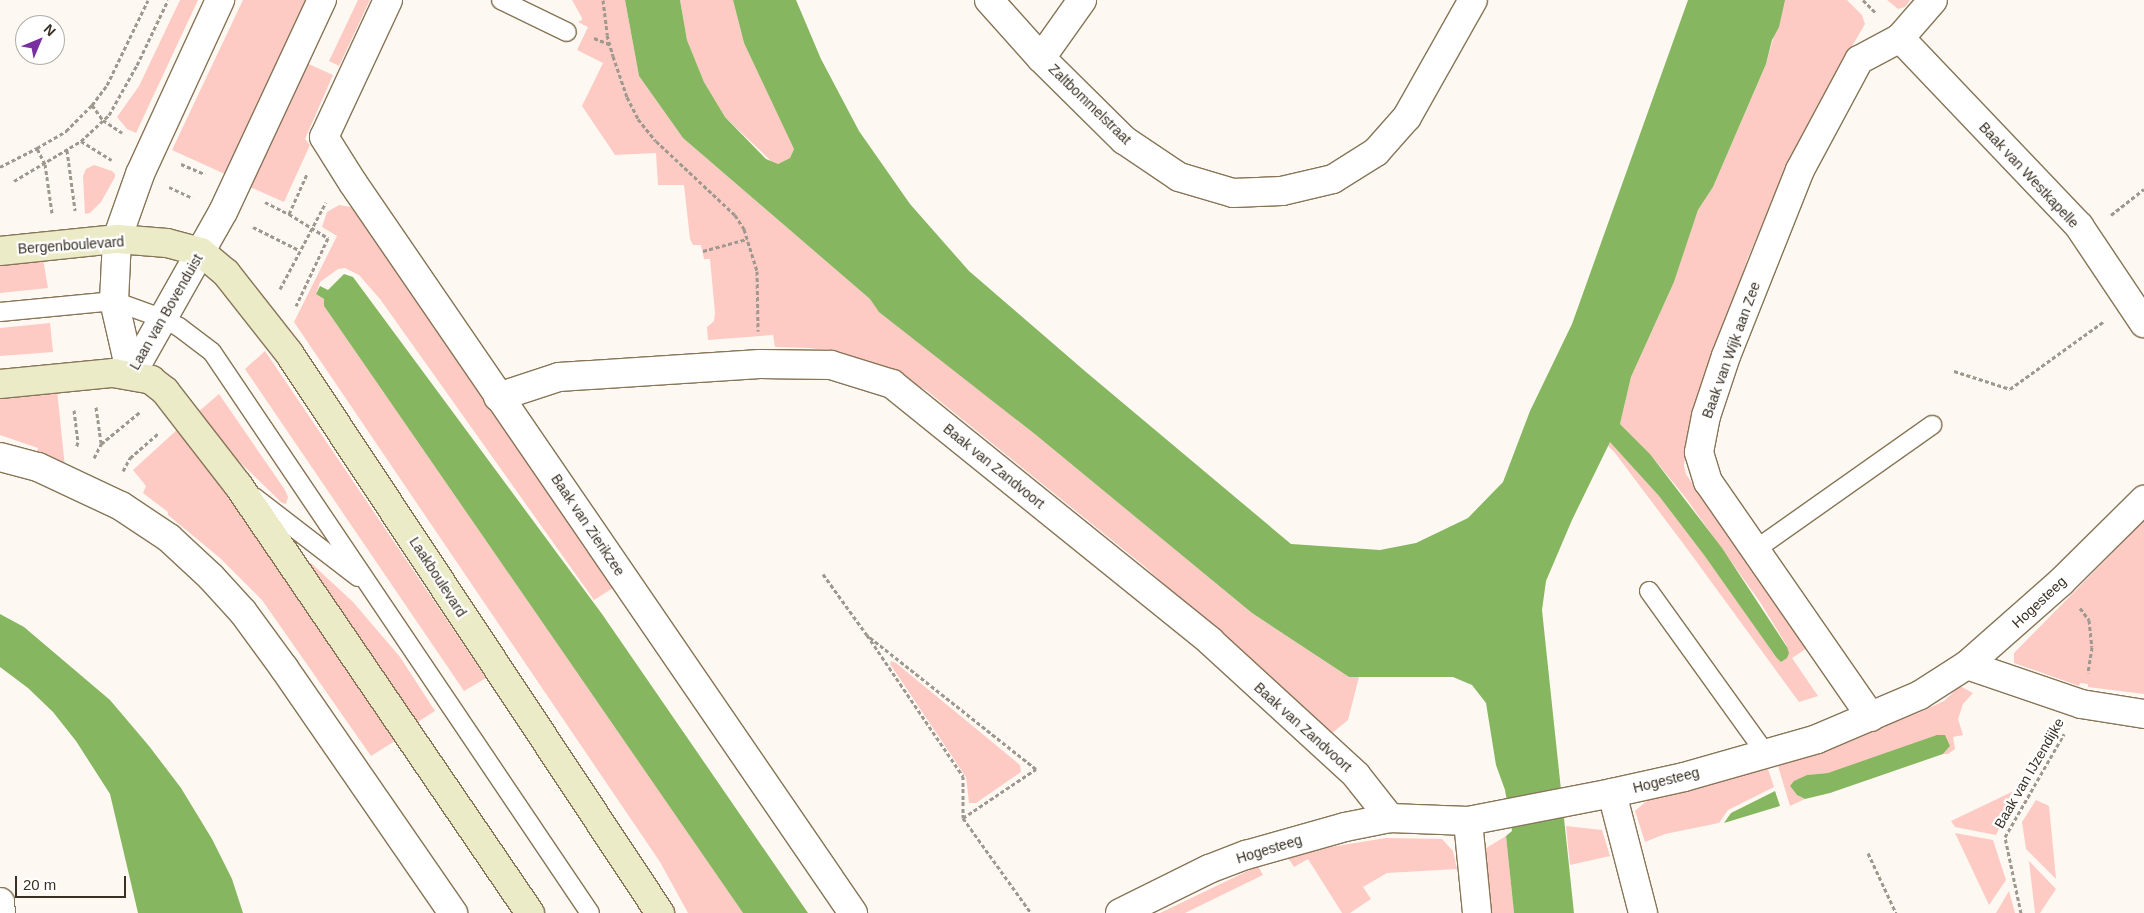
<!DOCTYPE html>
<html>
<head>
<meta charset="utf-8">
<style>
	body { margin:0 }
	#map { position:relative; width:2144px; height:913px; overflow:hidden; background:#fdf9f2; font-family:Arial,sans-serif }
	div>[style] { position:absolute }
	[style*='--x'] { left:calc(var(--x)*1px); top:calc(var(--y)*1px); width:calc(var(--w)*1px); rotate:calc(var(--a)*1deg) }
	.green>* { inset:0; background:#fdcbc3 }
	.water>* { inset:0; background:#86b65f }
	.path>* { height:3px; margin-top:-1.5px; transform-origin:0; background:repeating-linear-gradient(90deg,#9e988e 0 4px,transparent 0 6.5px) }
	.roads { filter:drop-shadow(1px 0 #877557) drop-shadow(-1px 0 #877557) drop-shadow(0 1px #877557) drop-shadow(0 -1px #877557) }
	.service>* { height:18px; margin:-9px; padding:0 9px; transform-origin:9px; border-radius:9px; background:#fff }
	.minor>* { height:28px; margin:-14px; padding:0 14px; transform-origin:14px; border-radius:14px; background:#fff }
	.secondary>* { height:28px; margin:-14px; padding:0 14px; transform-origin:14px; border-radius:14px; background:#ecebc8 }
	span { translate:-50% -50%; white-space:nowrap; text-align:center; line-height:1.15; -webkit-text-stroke:4.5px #fff; paint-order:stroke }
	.street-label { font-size:14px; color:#383023 }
	.north { position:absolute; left:15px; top:15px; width:50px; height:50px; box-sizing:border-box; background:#fff; border:1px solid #afaca7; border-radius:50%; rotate:45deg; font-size:14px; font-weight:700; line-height:20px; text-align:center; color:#383023 }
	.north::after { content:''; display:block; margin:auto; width:18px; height:22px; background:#7a2fa1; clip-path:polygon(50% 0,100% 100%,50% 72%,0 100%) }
	.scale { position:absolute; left:15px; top:876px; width:111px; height:22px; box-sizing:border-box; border:2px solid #383023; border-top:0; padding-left:6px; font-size:15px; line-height:18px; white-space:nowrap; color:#383023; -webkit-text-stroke:4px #fff; paint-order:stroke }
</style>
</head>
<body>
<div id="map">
	<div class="green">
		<div style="clip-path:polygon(180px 0,198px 0,136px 133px,127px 129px,117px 117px,139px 86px)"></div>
		<div style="clip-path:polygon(243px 0,309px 0,227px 175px,172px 150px)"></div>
		<div style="clip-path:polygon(358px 0,370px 0,339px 66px,329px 61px)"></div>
		<div style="clip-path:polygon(572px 0,625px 0,639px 76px,683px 138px,870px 299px,880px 312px,1036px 435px,1252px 613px,1349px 677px,1359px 677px,1348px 720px,1331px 734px,1144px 566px,926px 390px,876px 364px,841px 353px,810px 348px,775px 347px,773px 335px,708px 340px,707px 327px,714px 321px,715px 313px,710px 259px,704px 259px,701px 245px,693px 245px,690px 239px,684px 185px,658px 185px,656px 153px,615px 155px,582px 106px,603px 63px,577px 50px,588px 27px,578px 22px,582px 20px,582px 18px)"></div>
		<div style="clip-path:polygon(680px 0,733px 0,744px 43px,791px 142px,794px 149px,790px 158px,778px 164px,772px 162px,725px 117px,704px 82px,687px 40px)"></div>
		<div style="clip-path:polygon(1784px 0,1847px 0,1862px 15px,1865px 24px,1823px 96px,1786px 170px,1747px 260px,1686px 450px,1684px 466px,1686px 474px,1698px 492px,1807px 648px,1792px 658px,1818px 696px,1799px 702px,1685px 546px,1615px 453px,1608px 446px,1610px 441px,1659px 496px,1704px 555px,1776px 657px,1787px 646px,1760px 602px,1685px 497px,1650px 454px,1620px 424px,1631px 377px,1674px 282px,1698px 210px,1713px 187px,1766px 64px)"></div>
		<div style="clip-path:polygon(1887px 0,1910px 0,1905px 7px,1898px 9px)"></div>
		<div style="clip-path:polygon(302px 61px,333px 75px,305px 139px,310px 145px,284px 202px,250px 187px)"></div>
		<div style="clip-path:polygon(94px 165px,112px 171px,115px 174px,115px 177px,101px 202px,90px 213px,85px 214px,83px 176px,86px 169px)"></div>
		<div style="clip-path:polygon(339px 205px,351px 207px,363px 222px,613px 588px,594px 600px,380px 299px,359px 275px,345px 268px,338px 269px,320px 282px,316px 294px,324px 299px,324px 306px,743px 913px,688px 913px,660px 862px,294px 322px,337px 236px,322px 227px,327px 212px)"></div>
		<div style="clip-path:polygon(43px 259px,48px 288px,0 293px,0 263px)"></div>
		<div style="clip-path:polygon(50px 323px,53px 352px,0 356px,0 328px)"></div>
		<div style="clip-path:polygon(265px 351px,486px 678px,464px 691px,245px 369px)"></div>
		<div style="clip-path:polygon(57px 390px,65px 467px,35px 459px,38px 448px,0 435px,0 395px)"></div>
		<div style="clip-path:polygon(219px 394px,285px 490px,288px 497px,286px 504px,282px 503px,216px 439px,198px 412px)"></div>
		<div style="clip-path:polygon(179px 428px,398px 739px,371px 756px,262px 600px,220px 558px,168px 515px,168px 512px,143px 493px,146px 486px,133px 470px)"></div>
		<div style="clip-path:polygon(2144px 521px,2144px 694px,2088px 687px,2088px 684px,2080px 683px,2079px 686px,2014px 663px,2014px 653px)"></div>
		<div style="clip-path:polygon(311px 563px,353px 602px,400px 657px,435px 711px,413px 725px,305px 567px)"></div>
		<div style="clip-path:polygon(891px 661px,896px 663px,1020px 765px,1021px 772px,976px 803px,969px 803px,966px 777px,890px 664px)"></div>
		<div style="clip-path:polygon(1960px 686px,1973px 693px,1963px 704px,1958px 719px,1963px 735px,1953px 737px,1955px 749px,1948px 754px,1943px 754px,1950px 746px,1828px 773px,1807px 775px,1790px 786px,1797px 795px,1805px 799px,1790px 806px,1778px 766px,1918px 713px,1944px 701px)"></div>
		<div style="clip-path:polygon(1768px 769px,1774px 787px,1728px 810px,1719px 823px,1665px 834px,1645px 842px,1635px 811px,1649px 799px)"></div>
		<div style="clip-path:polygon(2018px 789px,1996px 835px,1955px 827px,1951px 821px)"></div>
		<div style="clip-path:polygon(2036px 800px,2049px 806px,2056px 879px,2026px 849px,2022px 822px)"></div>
		<div style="clip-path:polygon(1566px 826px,1602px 830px,1610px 856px,1570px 865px)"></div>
		<div style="clip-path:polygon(1955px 833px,1993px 840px,2006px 880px,1989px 905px)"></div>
		<div style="clip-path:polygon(1506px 836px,1514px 913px,1488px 913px,1483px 850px)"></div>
		<div style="clip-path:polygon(1386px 838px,1442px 839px,1453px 851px,1457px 869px,1387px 873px,1363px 887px,1371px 899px,1350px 913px,1342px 913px,1308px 859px,1294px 867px,1288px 858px,1318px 849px)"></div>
		<div style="clip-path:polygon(2029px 861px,2056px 889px,2040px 913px,2035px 913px)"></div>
		<div style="clip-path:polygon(1258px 866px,1263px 875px,1185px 913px,1160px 913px)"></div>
		<div style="clip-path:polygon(2009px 891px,2015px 913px,1996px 913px)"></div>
	</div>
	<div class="water">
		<div style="clip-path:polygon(625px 0,680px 0,687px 40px,704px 82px,725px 117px,766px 159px,778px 164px,790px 158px,794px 149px,744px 43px,733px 0,796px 0,821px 59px,859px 131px,910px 204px,969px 271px,1086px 372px,1291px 544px,1380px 550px,1416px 543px,1468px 518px,1503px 482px,1530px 411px,1572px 324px,1688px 0,1785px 0,1779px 27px,1772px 40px,1766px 64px,1713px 187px,1698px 210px,1674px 282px,1631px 377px,1620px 424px,1650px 454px,1722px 548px,1787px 647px,1789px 653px,1787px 658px,1781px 662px,1776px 657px,1704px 555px,1659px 496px,1610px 442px,1572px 520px,1546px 581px,1542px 610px,1574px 913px,1514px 913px,1506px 836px,1512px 831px,1505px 790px,1496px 765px,1486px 703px,1472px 685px,1453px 677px,1349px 677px,1252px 613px,1036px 435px,879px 312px,870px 299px,683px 138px,639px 76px)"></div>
		<div style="clip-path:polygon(344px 274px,353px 277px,602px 614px,808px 913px,743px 913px,324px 306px,324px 299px,316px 294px,320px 286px,328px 290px)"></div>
		<div style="clip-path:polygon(0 614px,24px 627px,110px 700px,149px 746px,181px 788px,212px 839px,232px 879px,243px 913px,138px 913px,110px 794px,76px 741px,53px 712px,28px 688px,0 667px)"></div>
		<div style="clip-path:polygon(1937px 735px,1945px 735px,1950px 746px,1943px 754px,1830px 793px,1805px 799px,1797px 795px,1790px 786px,1794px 781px,1807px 775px,1828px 773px)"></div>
		<div style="clip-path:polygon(1775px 791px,1780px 806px,1724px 823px,1731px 813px)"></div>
	</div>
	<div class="path">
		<div style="--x:603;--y:0;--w:35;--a:83"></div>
		<div style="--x:607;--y:35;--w:22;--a:74"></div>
		<div style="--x:613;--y:56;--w:43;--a:71.1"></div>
		<div style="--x:627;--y:97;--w:25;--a:63"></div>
		<div style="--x:638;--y:119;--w:28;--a:51"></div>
		<div style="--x:656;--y:141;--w:108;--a:43.1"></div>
		<div style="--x:735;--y:215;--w:17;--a:57"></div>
		<div style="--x:744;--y:229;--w:44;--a:72.8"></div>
		<div style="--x:757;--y:271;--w:60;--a:89"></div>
		<div style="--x:1863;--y:0;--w:17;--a:45"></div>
		<div style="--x:594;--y:38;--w:18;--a:22"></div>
		<div style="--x:92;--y:105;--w:19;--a:54"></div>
		<div style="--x:103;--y:120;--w:23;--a:34"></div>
		<div style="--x:81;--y:141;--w:36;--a:32"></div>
		<div style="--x:67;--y:150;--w:61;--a:82.4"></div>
		<div style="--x:181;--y:164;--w:26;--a:23"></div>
		<div style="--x:0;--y:167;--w:42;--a:-27.2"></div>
		<div style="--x:14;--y:181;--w:78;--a:-30.8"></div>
		<div style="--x:81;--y:141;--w:38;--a:-43"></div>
		<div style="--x:109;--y:115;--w:57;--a:-60.8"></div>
		<div style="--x:137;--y:65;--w:72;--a:-64.5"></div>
		<div style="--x:169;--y:187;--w:26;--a:25"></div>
		<div style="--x:265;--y:202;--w:27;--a:27"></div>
		<div style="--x:289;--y:214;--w:44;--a:-65.8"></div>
		<div style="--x:52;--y:213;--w:49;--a:-98.1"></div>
		<div style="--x:45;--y:164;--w:18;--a:-117"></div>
		<div style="--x:37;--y:148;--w:34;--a:-30"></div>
		<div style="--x:66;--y:131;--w:37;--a:-45"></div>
		<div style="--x:92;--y:105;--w:25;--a:-53"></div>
		<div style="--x:107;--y:85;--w:94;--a:-64.2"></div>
		<div style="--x:289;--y:214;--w:46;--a:31.6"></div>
		<div style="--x:328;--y:238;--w:75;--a:115.2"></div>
		<div style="--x:2111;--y:215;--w:42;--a:-38.2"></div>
		<div style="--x:253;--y:227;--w:51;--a:26.6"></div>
		<div style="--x:703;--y:251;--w:46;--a:-15.3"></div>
		<div style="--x:280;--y:289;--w:98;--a:-62.1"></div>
		<div style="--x:1954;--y:371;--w:59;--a:17.8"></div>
		<div style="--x:2010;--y:389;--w:115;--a:-35.8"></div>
		<div style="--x:96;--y:407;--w:36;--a:82"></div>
		<div style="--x:74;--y:410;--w:32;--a:83"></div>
		<div style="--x:78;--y:442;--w:6;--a:108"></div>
		<div style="--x:94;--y:458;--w:16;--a:-63"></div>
		<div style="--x:101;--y:444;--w:50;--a:-39.4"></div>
		<div style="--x:123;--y:471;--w:15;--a:-62"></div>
		<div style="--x:130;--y:458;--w:37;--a:-41"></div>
		<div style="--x:823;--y:574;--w:75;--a:54.2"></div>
		<div style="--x:2080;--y:608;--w:15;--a:53"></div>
		<div style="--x:2089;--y:620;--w:27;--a:84"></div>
		<div style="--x:2092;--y:647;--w:26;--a:99"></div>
		<div style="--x:963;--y:818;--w:88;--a:-33.9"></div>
		<div style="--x:1036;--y:769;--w:216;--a:-141.6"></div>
		<div style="--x:867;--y:635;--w:171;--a:55.8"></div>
		<div style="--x:963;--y:776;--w:42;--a:90"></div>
		<div style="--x:963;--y:818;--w:117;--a:54.4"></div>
		<div style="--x:1868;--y:853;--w:66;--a:65"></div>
		<div style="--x:2021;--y:913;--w:78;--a:-101.9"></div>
		<div style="--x:2005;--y:837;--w:119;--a:-60.2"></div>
	</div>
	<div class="roads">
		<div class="service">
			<div style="--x:501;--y:0;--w:73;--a:25.9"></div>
			<div style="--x:0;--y:312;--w:115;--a:-5.5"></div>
			<div style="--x:114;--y:301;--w:53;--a:19.8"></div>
			<div style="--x:164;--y:319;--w:17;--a:28"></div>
			<div style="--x:179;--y:327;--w:41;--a:37.1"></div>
			<div style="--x:212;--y:352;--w:676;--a:56.03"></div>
			<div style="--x:254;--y:497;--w:131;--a:37.6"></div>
			<div style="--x:1755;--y:550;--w:217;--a:-35.2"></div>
			<div style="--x:1649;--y:591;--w:201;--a:54.3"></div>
		</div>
		<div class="minor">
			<div style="--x:388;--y:0;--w:151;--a:115"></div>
			<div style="--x:324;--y:137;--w:54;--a:57.8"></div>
			<div style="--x:353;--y:183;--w:885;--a:55.59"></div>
			<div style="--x:989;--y:0;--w:78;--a:48.1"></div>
			<div style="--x:1041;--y:58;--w:117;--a:44.7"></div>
			<div style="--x:1124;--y:140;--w:66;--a:33.9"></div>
			<div style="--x:1179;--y:177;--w:56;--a:16.5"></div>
			<div style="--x:1233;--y:193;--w:49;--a:-2.3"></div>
			<div style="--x:1282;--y:191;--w:52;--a:-13.2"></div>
			<div style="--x:1333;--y:179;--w:51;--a:-32.1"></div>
			<div style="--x:1376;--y:152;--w:47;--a:-48.5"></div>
			<div style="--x:1407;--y:117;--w:134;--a:-60.6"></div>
			<div style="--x:1900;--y:38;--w:260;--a:46.4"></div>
			<div style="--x:2079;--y:226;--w:117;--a:56.2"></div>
			<div style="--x:1041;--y:58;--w:71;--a:-54.7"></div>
			<div style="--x:131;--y:375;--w:187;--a:-60.6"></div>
			<div style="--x:223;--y:212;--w:234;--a:-65"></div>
			<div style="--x:131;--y:375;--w:76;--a:-102.9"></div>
			<div style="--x:114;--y:301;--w:62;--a:-87.2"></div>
			<div style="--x:117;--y:239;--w:69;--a:-70.5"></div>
			<div style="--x:140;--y:174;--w:192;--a:-65.3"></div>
			<div style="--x:498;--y:397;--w:64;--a:-18.2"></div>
			<div style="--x:559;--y:377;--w:201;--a:-3.7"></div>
			<div style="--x:760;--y:364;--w:71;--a:0.8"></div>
			<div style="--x:831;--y:365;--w:64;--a:17.3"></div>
			<div style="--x:892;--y:384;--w:409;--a:38.9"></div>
			<div style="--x:1210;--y:641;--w:198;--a:42.5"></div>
			<div style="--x:1356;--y:775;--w:55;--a:51.7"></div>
			<div style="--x:0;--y:457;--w:39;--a:15"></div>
			<div style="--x:38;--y:467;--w:92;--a:25.2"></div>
			<div style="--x:121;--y:506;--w:58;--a:33.7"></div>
			<div style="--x:169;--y:538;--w:57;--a:42.9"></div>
			<div style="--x:211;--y:577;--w:47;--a:47.6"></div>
			<div style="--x:243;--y:612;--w:69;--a:53.8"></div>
			<div style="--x:284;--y:668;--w:298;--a:55.4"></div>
			<div style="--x:1967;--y:665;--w:120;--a:18.9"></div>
			<div style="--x:2081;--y:704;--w:64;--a:9"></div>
			<div style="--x:1871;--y:717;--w:286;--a:-124.7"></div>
			<div style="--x:1708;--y:482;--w:31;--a:-107"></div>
			<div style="--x:1699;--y:452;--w:37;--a:-79"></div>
			<div style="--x:1706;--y:416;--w:63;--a:-71.6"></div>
			<div style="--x:1726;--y:356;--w:200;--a:-68.3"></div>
			<div style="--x:1800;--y:170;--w:125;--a:-61.8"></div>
			<div style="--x:1859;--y:60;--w:47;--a:-28.2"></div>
			<div style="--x:1900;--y:38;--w:50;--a:-49"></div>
			<div style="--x:1612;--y:793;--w:124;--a:75.5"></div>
			<div style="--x:1468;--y:821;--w:92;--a:84.4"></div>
			<div style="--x:0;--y:902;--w:11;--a:85"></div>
			<div style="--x:1120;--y:913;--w:99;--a:-26.3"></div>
			<div style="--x:1209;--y:869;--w:40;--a:-21"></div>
			<div style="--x:1246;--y:855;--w:103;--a:-15.8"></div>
			<div style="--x:1345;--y:827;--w:46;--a:-11.3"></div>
			<div style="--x:1390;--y:818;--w:78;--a:2.2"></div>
			<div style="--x:1468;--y:821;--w:147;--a:-11"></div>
			<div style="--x:1612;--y:793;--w:74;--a:-12.5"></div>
			<div style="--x:1684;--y:777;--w:138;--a:-15.9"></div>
			<div style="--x:1817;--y:739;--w:112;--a:-23.1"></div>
			<div style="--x:1920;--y:695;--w:56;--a:-32.6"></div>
			<div style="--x:1967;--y:665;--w:125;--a:-41.4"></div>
			<div style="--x:2061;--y:582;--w:117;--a:-44.7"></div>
		</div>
		<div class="secondary">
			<div style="--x:0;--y:251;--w:118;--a:-5.9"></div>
			<div style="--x:117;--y:239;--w:50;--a:4.6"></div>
			<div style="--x:167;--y:243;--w:35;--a:15"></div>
			<div style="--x:201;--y:252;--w:33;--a:40"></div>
			<div style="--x:226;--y:273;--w:102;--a:51.8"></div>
			<div style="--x:289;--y:353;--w:672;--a:56.48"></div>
			<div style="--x:0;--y:384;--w:114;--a:-5.6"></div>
			<div style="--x:113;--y:373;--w:39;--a:10"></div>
			<div style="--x:151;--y:380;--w:18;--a:38"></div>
			<div style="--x:165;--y:391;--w:119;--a:52.2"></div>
			<div style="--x:238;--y:485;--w:518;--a:55.7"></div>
		</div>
	</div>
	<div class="street-label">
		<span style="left:1090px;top:104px;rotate:44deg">Zaltbommelstraat</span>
		<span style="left:2029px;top:175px;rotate:47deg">Baak van Westkapelle</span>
		<span style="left:71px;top:245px;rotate:-4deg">Bergenboulevard</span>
		<span style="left:166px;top:312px;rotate:-60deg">Laan van Bovenduist</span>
		<span style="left:1731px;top:350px;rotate:-70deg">Baak van Wijk aan Zee</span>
		<span style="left:994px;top:466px;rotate:39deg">Baak van Zandvoort</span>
		<span style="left:588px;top:525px;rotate:56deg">Baak van Zierikzee</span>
		<span style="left:438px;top:577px;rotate:57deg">Laakboulevard</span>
		<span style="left:2039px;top:602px;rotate:-43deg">Hogesteeg</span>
		<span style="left:1303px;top:727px;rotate:42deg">Baak van Zandvoort</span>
		<span style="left:2029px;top:773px;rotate:-60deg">Baak van IJzendijke</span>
		<span style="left:1666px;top:780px;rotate:-14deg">Hogesteeg</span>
		<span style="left:1269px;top:849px;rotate:-17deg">Hogesteeg</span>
	</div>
	<div class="north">N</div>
	<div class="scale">20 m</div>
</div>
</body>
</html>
